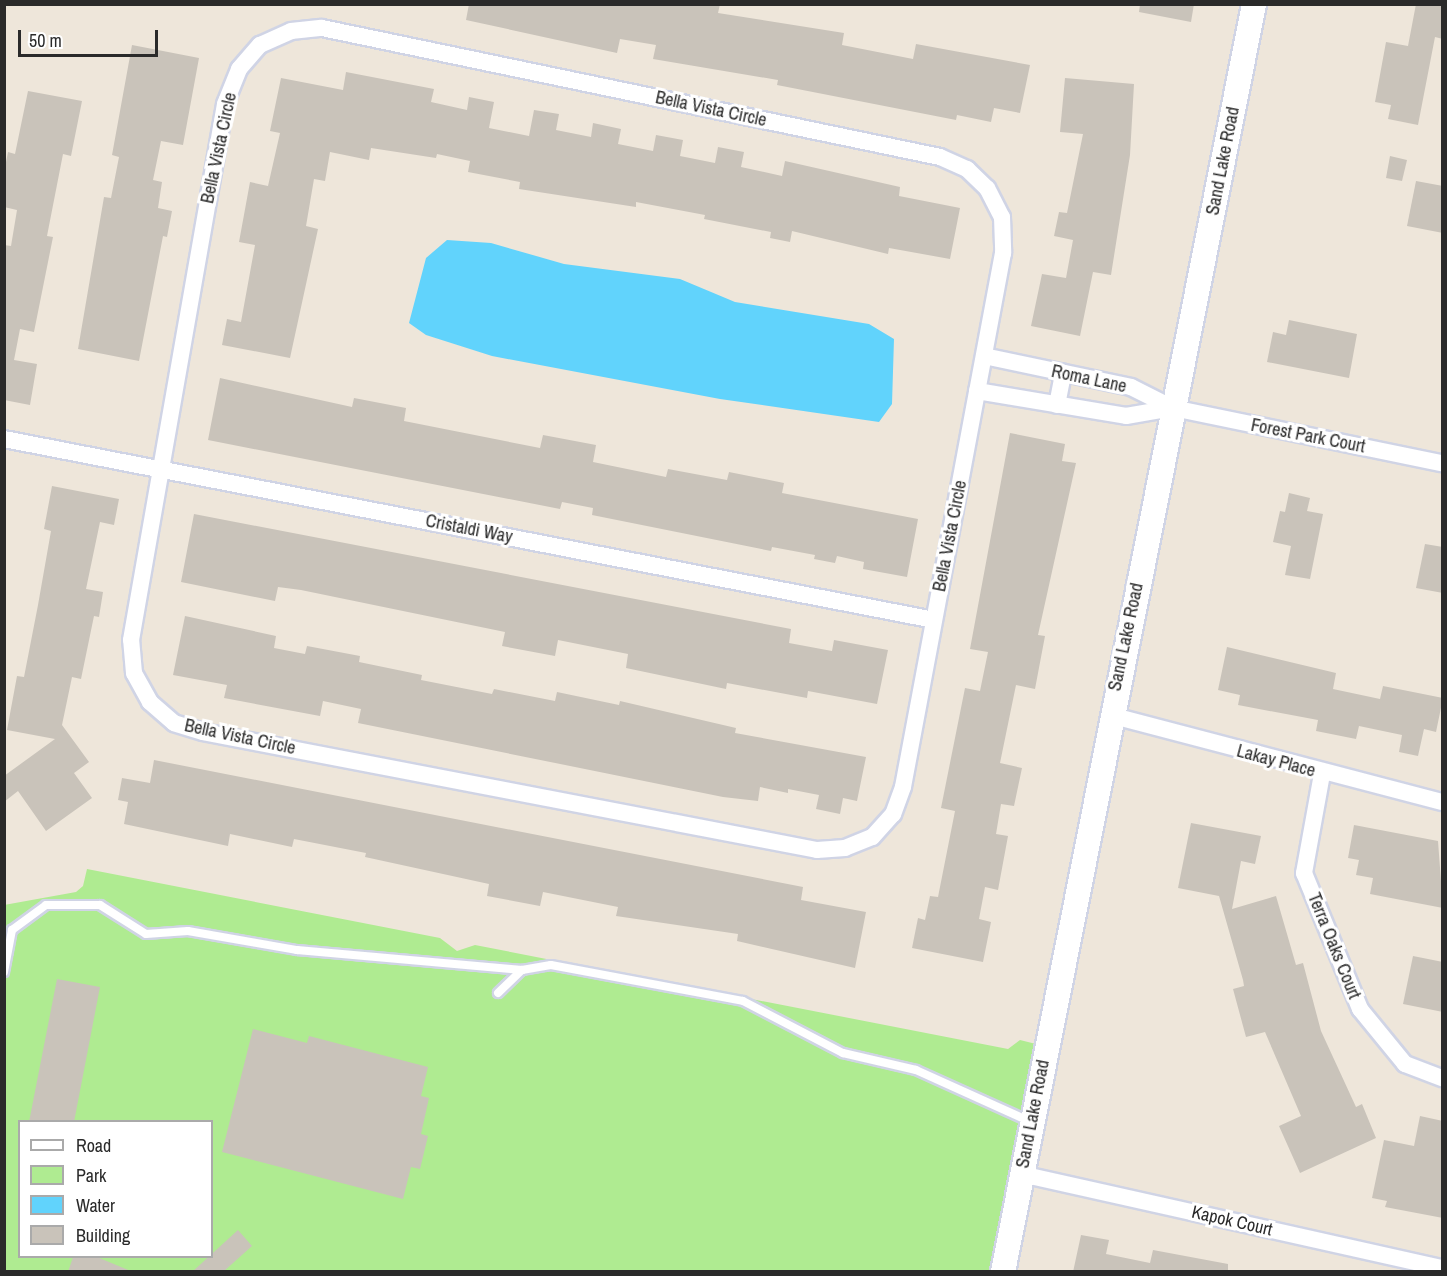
<!DOCTYPE html>
<html>
<head>
<meta charset="utf-8">
<style>
	body { margin:0 }
	#map { position:relative; width:1447px; height:1276px; overflow:hidden; background:#eee6da; font-family:"Archivo Narrow",sans-serif }
	div>[style] { position:absolute }
	[style*='--x'] { left:calc(var(--x)*1px); top:calc(var(--y)*1px); width:calc(var(--w)*1px); rotate:calc(var(--a)*1deg) }
	.green>* { inset:0; background:#afeb91 }
	.water>* { inset:0; background:#61d3fc }
	.building>* { inset:0; background:#c9c3ba }
	.roads { filter:drop-shadow(2px 0 #d0d4e5) drop-shadow(-2px 0 #d0d4e5) drop-shadow(0 2px #d0d4e5) drop-shadow(0 -2px #d0d4e5) }
	.lane>* { height:8px; margin:-4px; padding:0 4px; transform-origin:4px; border-radius:4px; background:#fff }
	.street>* { height:16px; margin:-8px; padding:0 8px; transform-origin:8px; border-radius:8px; background:#fff }
	.secondary>* { height:24px; margin:-12px; padding:0 12px; transform-origin:12px; border-radius:12px; background:#fff }
	span { translate:-50% -50%; white-space:nowrap; text-align:center; line-height:1.15; -webkit-text-stroke:6px #fff; paint-order:stroke }
	.street-label { font-size:18px; color:#2a2a2a }
	.frame { position:absolute; inset:0; border:6px solid #2a2a2a; pointer-events:none }
	.legend { position:absolute; left:18px; top:1120px; width:195px; height:138px; box-sizing:border-box; background:#fff; border:2px solid #aaa; margin:0; padding:8px 10px; list-style:none; font-size:18px; color:#2a2a2a }
	.legend li { display:flex; align-items:center; gap:12px; height:30px }
	.legend b { width:30px; border:2px solid #aaa }
	.scale { position:absolute; left:18px; top:30px; width:140px; height:27px; box-sizing:border-box; border:3px solid #2a2a2a; border-top:0; padding-left:8px; font-size:18px; line-height:21px; white-space:nowrap; color:#2a2a2a; -webkit-text-stroke:4px #fff; paint-order:stroke }
</style>
</head>
<body>
<div id="map">
	<div class="green">
		<div style="clip-path:polygon(evenodd,87px 869px,440px 938px,457px 951px,475px 945px,1008px 1049px,1020px 1040px,1036px 1044px,992px 1271px,5px 1271px,4px 905px,76px 892px,83px 886px,87px 869px,20px 1122px,212px 1122px,212px 1256px,20px 1256px,20px 1122px)"></div>
	</div>
	<div class="water">
		<div style="clip-path:polygon(447px 240px,491px 243px,564px 264px,680px 279px,735px 302px,869px 324px,894px 339px,892px 404px,879px 422px,720px 399px,492px 356px,426px 335px,409px 323px,426px 258px)"></div>
	</div>
	<div class="building">
		<div style="clip-path:polygon(469px 4px,720px 4px,718px 13px,844px 33px,842px 45px,913px 59px,916px 44px,1030px 65px,1020px 113px,994px 108px,991px 122px,957px 115px,956px 120px,777px 85px,778px 80px,653px 59px,656px 45px,620px 39px,617px 53px,466px 20px)"></div>
		<div style="clip-path:polygon(1140px 4px,1194px 4px,1191px 22px,1139px 12px)"></div>
		<div style="clip-path:polygon(1416px 4px,1443px 4px,1443px 39px,1435px 37px,1418px 125px,1388px 119px,1391px 105px,1375px 102px,1386px 42px,1408px 46px)"></div>
		<div style="clip-path:polygon(132px 45px,199px 58px,183px 145px,161px 141px,153px 180px,162px 182px,158px 208px,172px 211px,167px 237px,163px 236px,139px 361px,78px 349px,104px 197px,111px 198px,119px 157px,112px 155px)"></div>
		<div style="clip-path:polygon(346px 72px,434px 89px,431px 102px,467px 110px,469px 97px,494px 102px,489px 128px,529px 136px,534px 110px,559px 114px,556px 130px,591px 137px,593px 123px,621px 129px,618px 144px,653px 151px,656px 135px,683px 140px,680px 156px,715px 163px,718px 147px,744px 152px,741px 167px,782px 176px,785px 161px,900px 187px,899px 196px,960px 208px,950px 259px,889px 248px,888px 254px,792px 231px,790px 242px,770px 238px,771px 232px,704px 219px,705px 215px,636px 202px,636px 207px,519px 189px,520px 182px,468px 172px,470px 161px,437px 154px,436px 158px,371px 148px,369px 160px,330px 152px,325px 181px,314px 179px,306px 226px,318px 229px,290px 358px,222px 345px,227px 319px,241px 322px,255px 245px,239px 242px,250px 182px,268px 186px,280px 133px,270px 131px,281px 78px,343px 90px)"></div>
		<div style="clip-path:polygon(1065px 78px,1134px 84px,1130px 155px,1111px 275px,1093px 272px,1080px 336px,1031px 326px,1042px 274px,1066px 278px,1073px 240px,1054px 236px,1059px 212px,1067px 213px,1083px 134px,1060px 132px)"></div>
		<div style="clip-path:polygon(28px 91px,82px 101px,71px 156px,63px 154px,47px 236px,53px 237px,34px 332px,20px 329px,14px 360px,37px 364px,30px 405px,4px 400px,4px 245px,11px 246px,17px 210px,4px 207px,4px 172px,8px 152px,15px 154px)"></div>
		<div style="clip-path:polygon(1390px 156px,1407px 160px,1402px 181px,1386px 178px)"></div>
		<div style="clip-path:polygon(1416px 181px,1443px 186px,1443px 233px,1407px 226px)"></div>
		<div style="clip-path:polygon(1289px 320px,1357px 334px,1349px 378px,1267px 362px,1273px 332px,1286px 335px)"></div>
		<div style="clip-path:polygon(220px 378px,352px 407px,354px 398px,406px 408px,404px 421px,540px 448px,543px 435px,596px 445px,593px 462px,666px 477px,668px 469px,727px 480px,729px 472px,784px 483px,782px 493px,918px 519px,907px 577px,863px 569px,864px 562px,837px 556px,835px 563px,814px 559px,815px 555px,772px 547px,771px 551px,592px 515px,593px 508px,562px 502px,560px 509px,208px 440px)"></div>
		<div style="clip-path:polygon(1010px 433px,1065px 444px,1062px 461px,1076px 463px,1038px 635px,1045px 636px,1035px 689px,1016px 685px,1000px 763px,1022px 768px,1014px 806px,1001px 804px,996px 834px,1008px 836px,998px 890px,985px 887px,979px 919px,991px 922px,983px 962px,912px 948px,918px 918px,925px 920px,930px 896px,938px 897px,955px 811px,941px 808px,965px 688px,980px 691px,988px 652px,970px 649px)"></div>
		<div style="clip-path:polygon(52px 486px,119px 499px,114px 525px,100px 522px,86px 589px,103px 592px,99px 617px,94px 616px,81px 679px,72px 677px,62px 725px,89px 762px,74px 773px,92px 798px,46px 831px,18px 791px,4px 802px,4px 776px,55px 739px,7px 730px,17px 676px,24px 677px,38px 605px,51px 531px,44px 529px)"></div>
		<div style="clip-path:polygon(1289px 493px,1310px 498px,1307px 511px,1323px 514px,1310px 579px,1285px 575px,1291px 546px,1273px 542px,1280px 511px,1285px 512px)"></div>
		<div style="clip-path:polygon(194px 514px,791px 629px,789px 643px,832px 651px,834px 640px,888px 650px,877px 704px,808px 691px,807px 698px,727px 683px,726px 689px,626px 668px,628px 654px,558px 640px,555px 656px,502px 646px,505px 632px,301px 590px,278px 587px,275px 601px,181px 582px)"></div>
		<div style="clip-path:polygon(1425px 544px,1443px 547px,1443px 593px,1416px 588px)"></div>
		<div style="clip-path:polygon(185px 616px,276px 636px,274px 648px,305px 654px,307px 646px,360px 656px,359px 662px,422px 675px,421px 680px,492px 694px,494px 689px,555px 701px,557px 692px,619px 705px,620px 701px,736px 728px,735px 733px,866px 757px,857px 801px,843px 798px,840px 814px,816px 809px,819px 795px,788px 789px,788px 793px,760px 787px,758px 801px,723px 797px,358px 723px,361px 709px,323px 701px,320px 716px,224px 698px,227px 685px,173px 675px)"></div>
		<div style="clip-path:polygon(1227px 647px,1336px 673px,1333px 689px,1380px 699px,1383px 686px,1443px 698px,1436px 732px,1424px 729px,1418px 756px,1399px 752px,1402px 735px,1359px 726px,1356px 739px,1316px 731px,1318px 720px,1238px 705px,1240px 695px,1218px 690px)"></div>
		<div style="clip-path:polygon(154px 760px,803px 887px,801px 900px,866px 912px,855px 968px,737px 941px,738px 934px,616px 916px,618px 907px,543px 892px,540px 906px,487px 896px,489px 884px,365px 857px,366px 853px,294px 839px,292px 847px,230px 834px,228px 846px,124px 824px,128px 802px,118px 800px,122px 778px,150px 783px)"></div>
		<div style="clip-path:polygon(1191px 823px,1261px 836px,1255px 864px,1241px 861px,1232px 909px,1276px 896px,1296px 965px,1303px 963px,1321px 1031px,1356px 1107px,1362px 1104px,1376px 1138px,1300px 1173px,1279px 1126px,1301px 1116px,1265px 1032px,1246px 1037px,1233px 989px,1244px 986px,1243px 980px,1219px 896px,1178px 888px)"></div>
		<div style="clip-path:polygon(1354px 825px,1438px 841px,1443px 908px,1370px 894px,1373px 878px,1356px 875px,1359px 860px,1348px 858px)"></div>
		<div style="clip-path:polygon(1413px 956px,1443px 962px,1443px 1012px,1403px 1004px)"></div>
		<div style="clip-path:polygon(57px 979px,100px 987px,74px 1122px,29px 1122px)"></div>
		<div style="clip-path:polygon(253px 1029px,307px 1043px,309px 1036px,428px 1067px,421px 1096px,429px 1098px,421px 1134px,428px 1136px,420px 1169px,411px 1167px,403px 1199px,222px 1152px)"></div>
		<div style="clip-path:polygon(1420px 1116px,1443px 1121px,1443px 1218px,1385px 1207px,1387px 1201px,1372px 1198px,1384px 1140px,1414px 1146px)"></div>
		<div style="clip-path:polygon(238px 1230px,252px 1246px,223px 1272px,192px 1272px)"></div>
		<div style="clip-path:polygon(1081px 1235px,1109px 1240px,1106px 1254px,1150px 1263px,1153px 1250px,1228px 1264px,1228px 1272px,1073px 1272px)"></div>
		<div style="clip-path:polygon(73px 1257px,97px 1257px,133px 1272px,68px 1272px)"></div>
	</div>
	<div class="roads">
		<div class="lane">
			<div style="--x:4;--y:972;--w:43;--a:-79.2"></div>
			<div style="--x:12;--y:930;--w:42;--a:-36.3"></div>
			<div style="--x:46;--y:905;--w:54;--a:0"></div>
			<div style="--x:100;--y:905;--w:54;--a:32.2"></div>
			<div style="--x:146;--y:934;--w:42;--a:-4.1"></div>
			<div style="--x:188;--y:931;--w:111;--a:9.9"></div>
			<div style="--x:297;--y:950;--w:226;--a:5.1"></div>
			<div style="--x:498;--y:993;--w:33;--a:-44"></div>
			<div style="--x:522;--y:970;--w:29;--a:-10"></div>
			<div style="--x:551;--y:965;--w:195;--a:10.6"></div>
			<div style="--x:743;--y:1001;--w:113;--a:27.5"></div>
			<div style="--x:843;--y:1053;--w:75;--a:13.1"></div>
			<div style="--x:916;--y:1070;--w:126;--a:24.3"></div>
		</div>
		<div class="street">
			<div style="--x:322;--y:28;--w:631;--a:11.79"></div>
			<div style="--x:940;--y:157;--w:30;--a:24"></div>
			<div style="--x:967;--y:169;--w:28;--a:44"></div>
			<div style="--x:987;--y:188;--w:33;--a:63"></div>
			<div style="--x:1002;--y:217;--w:36;--a:88"></div>
			<div style="--x:1003;--y:253;--w:543;--a:100.61"></div>
			<div style="--x:903;--y:787;--w:29;--a:110"></div>
			<div style="--x:893;--y:814;--w:31;--a:132"></div>
			<div style="--x:872;--y:837;--w:29;--a:158"></div>
			<div style="--x:845;--y:848;--w:28;--a:176"></div>
			<div style="--x:817;--y:850;--w:625;--a:-169.12"></div>
			<div style="--x:203;--y:732;--w:30;--a:-163"></div>
			<div style="--x:174;--y:723;--w:32;--a:-139"></div>
			<div style="--x:150;--y:702;--w:33;--a:-119"></div>
			<div style="--x:134;--y:673;--w:33;--a:-95"></div>
			<div style="--x:131;--y:640;--w:544;--a:-80.05"></div>
			<div style="--x:225;--y:104;--w:38;--a:-68"></div>
			<div style="--x:239;--y:69;--w:32;--a:-49"></div>
			<div style="--x:260;--y:45;--w:34;--a:-24"></div>
			<div style="--x:291;--y:31;--w:31;--a:-6"></div>
			<div style="--x:984;--y:356;--w:150;--a:11.9"></div>
			<div style="--x:1131;--y:387;--w:47;--a:26.6"></div>
			<div style="--x:1173;--y:408;--w:275;--a:11.6"></div>
			<div style="--x:977;--y:391;--w:151;--a:9.5"></div>
			<div style="--x:1126;--y:416;--w:48;--a:-9.7"></div>
			<div style="--x:1057;--y:405;--w:33;--a:-79"></div>
			<div style="--x:4;--y:439;--w:947;--a:11.01"></div>
			<div style="--x:1110;--y:715;--w:343;--a:14.7"></div>
			<div style="--x:1322;--y:774;--w:101;--a:100.3"></div>
			<div style="--x:1304;--y:873;--w:147;--a:67.6"></div>
			<div style="--x:1360;--y:1009;--w:71;--a:50.7"></div>
			<div style="--x:1405;--y:1064;--w:40;--a:21"></div>
			<div style="--x:1021;--y:1174;--w:431;--a:12.6"></div>
		</div>
		<div class="secondary">
			<div style="--x:1003;--y:1272;--w:1293;--a:-78.8"></div>
		</div>
	</div>
	<div class="street-label">
		<span style="left:711px;top:109px;rotate:12deg">Bella Vista Circle</span>
		<span style="left:219px;top:148px;rotate:-78deg">Bella Vista Circle</span>
		<span style="left:1223px;top:161px;rotate:-79deg">Sand Lake Road</span>
		<span style="left:1089px;top:379px;rotate:12deg">Roma Lane</span>
		<span style="left:1308px;top:436px;rotate:11deg">Forest Park Court</span>
		<span style="left:469px;top:529px;rotate:11deg">Cristaldi Way</span>
		<span style="left:950px;top:536px;rotate:-79deg">Bella Vista Circle</span>
		<span style="left:1126px;top:637px;rotate:-78deg">Sand Lake Road</span>
		<span style="left:240px;top:737px;rotate:12deg">Bella Vista Circle</span>
		<span style="left:1276px;top:761px;rotate:15deg">Lakay Place</span>
		<span style="left:1334px;top:946px;rotate:68deg">Terra Oaks Court</span>
		<span style="left:1033px;top:1114px;rotate:-79deg">Sand Lake Road</span>
		<span style="left:1232px;top:1221px;rotate:13deg">Kapok Court</span>
	</div>
	<div class="frame"></div>
	<ul class="legend">
	<li><b style="height:8px;background:#fff"></b>Road</li>
	<li><b style="height:16px;background:#afeb91"></b>Park</li>
	<li><b style="height:16px;background:#61d3fc"></b>Water</li>
	<li><b style="height:16px;background:#c9c3ba"></b>Building</li>
	</ul>
	<div class="scale">50 m</div>
</div>
</body>
</html>
